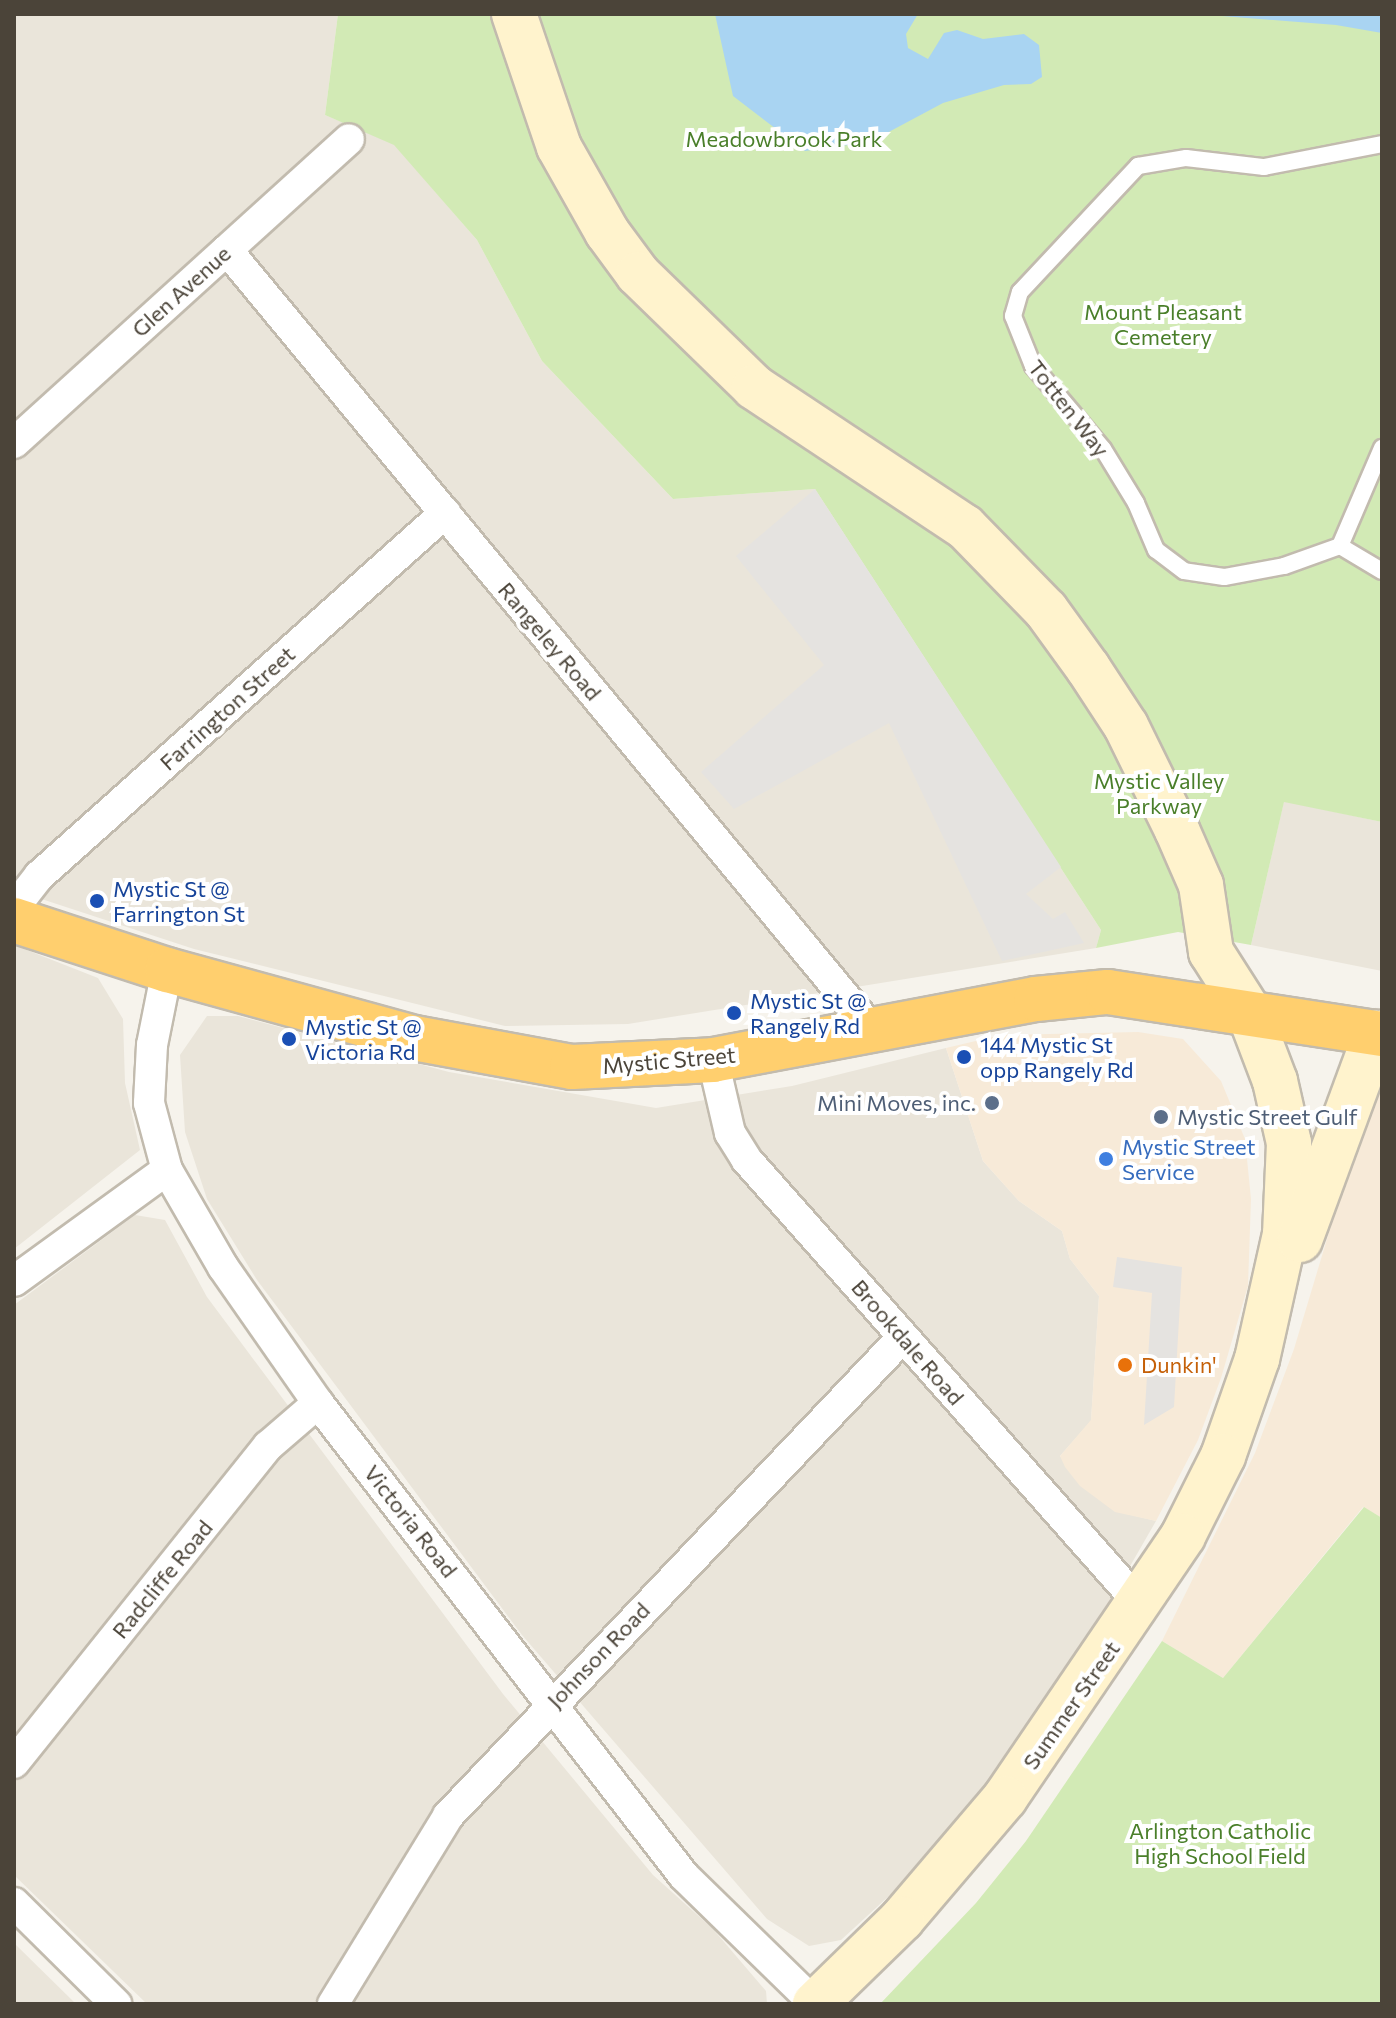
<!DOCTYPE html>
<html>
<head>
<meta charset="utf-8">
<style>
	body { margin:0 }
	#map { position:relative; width:1396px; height:2018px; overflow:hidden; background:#f6f3ec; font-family:Commissioner,sans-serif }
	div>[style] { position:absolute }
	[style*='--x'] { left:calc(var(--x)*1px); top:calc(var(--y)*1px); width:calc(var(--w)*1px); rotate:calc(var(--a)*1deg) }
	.residential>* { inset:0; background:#eae5da }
	.commercial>* { inset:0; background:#f7ead8 }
	.green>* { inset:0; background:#d2eab5 }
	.parking>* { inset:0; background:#e5e3e0 }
	.water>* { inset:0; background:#a9d4f2 }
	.roads { filter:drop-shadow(2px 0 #c2bbae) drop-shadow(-2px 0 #c2bbae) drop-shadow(0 2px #c2bbae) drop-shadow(0 -2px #c2bbae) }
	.lane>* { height:16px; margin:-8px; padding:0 8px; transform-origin:8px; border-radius:8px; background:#fff }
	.street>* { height:30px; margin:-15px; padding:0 15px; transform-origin:15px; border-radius:15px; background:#fff }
	.secondary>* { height:44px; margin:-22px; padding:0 22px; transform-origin:22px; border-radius:22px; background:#fff3cd }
	.highway>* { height:44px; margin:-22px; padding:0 22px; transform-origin:22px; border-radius:22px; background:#ffcf6e }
	.dots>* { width:22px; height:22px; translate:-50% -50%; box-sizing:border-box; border:4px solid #fff; border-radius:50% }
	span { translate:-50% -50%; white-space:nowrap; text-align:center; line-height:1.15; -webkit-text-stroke:8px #fff; paint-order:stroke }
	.park-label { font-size:22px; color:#4a7f2a }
	.street-label { font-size:22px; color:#4b4439 }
	.transit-label { font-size:22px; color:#164399 }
	.left { translate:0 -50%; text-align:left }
	.service-label { font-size:22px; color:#4e5e75 }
	.right { translate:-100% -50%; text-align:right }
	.shop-label { font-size:22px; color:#366cbe }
	.food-label { font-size:22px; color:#c56008 }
	.frame { position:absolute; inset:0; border:16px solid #4b4439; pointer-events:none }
</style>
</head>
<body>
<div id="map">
	<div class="residential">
		<div style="clip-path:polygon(14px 14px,338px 14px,325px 115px,394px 144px,477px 240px,542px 361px,673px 499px,815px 489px,1101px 930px,1096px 948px,628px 1024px,505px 1026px,194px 949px,14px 890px)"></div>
		<div style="clip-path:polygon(1284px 801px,1382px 822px,1382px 971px,1251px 945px)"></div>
		<div style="clip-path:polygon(14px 945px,98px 978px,123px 1019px,125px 1083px,140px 1150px,14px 1249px)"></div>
		<div style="clip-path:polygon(207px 1016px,238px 1016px,449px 1072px,656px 1108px,792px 1086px,946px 1048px,983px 1161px,1019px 1201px,1062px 1231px,1070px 1259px,1099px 1296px,1091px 1421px,1060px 1456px,1115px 1511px,1156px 1521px,1106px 1608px,1012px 1750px,915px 1872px,841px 1940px,809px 1946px,767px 1919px,522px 1635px,257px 1280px,207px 1199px,185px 1132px,180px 1055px)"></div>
		<div style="clip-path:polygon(135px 1215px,165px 1220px,207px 1297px,503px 1694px,653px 1875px,713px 1929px,766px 1991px,767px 2004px,147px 2004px,14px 1875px,14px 1305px)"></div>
		<div style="clip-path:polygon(14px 1943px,76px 2004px,14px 2004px)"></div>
	</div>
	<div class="commercial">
		<div style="clip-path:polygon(1138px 1032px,1183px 1039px,1221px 1081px,1245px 1139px,1251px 1199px,1248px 1286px,1221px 1378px,1198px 1440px,1156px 1521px,1115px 1512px,1080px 1486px,1065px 1467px,1060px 1456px,1091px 1420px,1099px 1296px,1070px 1259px,1062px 1231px,1019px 1201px,983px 1161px,946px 1048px,1001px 1035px)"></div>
		<div style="clip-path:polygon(1382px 1084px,1382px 1518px,1363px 1507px,1223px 1678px,1162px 1641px,1255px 1453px,1294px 1349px,1372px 1089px)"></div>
	</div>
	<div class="green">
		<div style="clip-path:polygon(338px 14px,1382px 14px,1382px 822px,1284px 802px,1251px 945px,1178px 932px,1096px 948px,1101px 930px,815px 489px,673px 499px,542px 361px,477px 240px,394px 145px,325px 115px)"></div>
		<div style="clip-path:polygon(1364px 1507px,1382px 1518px,1382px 2004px,880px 2004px,976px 1903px,1026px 1841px,1162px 1641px,1223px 1678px)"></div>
	</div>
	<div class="parking">
		<div style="clip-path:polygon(815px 489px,1061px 867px,1026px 894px,1053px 919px,1065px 912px,1084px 943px,1002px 961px,889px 723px,734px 809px,701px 772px,824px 665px,736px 556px)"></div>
		<div style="clip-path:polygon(1117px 1257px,1182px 1267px,1174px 1407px,1144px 1425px,1152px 1293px,1113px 1287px)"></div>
	</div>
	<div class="water">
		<div style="clip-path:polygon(715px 14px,918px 14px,906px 34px,908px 48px,928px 59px,944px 33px,957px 30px,983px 39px,1024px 34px,1039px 45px,1042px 77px,1031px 84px,1004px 85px,943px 103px,870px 142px,805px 151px,733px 96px)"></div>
		<div style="clip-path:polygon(1197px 14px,1382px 14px,1382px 33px,1336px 25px)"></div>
	</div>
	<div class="roads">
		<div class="lane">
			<div style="--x:1340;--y:546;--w:59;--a:160.3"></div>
			<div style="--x:1284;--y:566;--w:61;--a:169.6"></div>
			<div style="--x:1224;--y:577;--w:40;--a:-171.5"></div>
			<div style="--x:1184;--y:571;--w:35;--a:-143"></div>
			<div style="--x:1156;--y:550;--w:51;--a:-113.1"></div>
			<div style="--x:1136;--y:503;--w:63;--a:-121.4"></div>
			<div style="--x:1103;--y:449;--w:109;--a:-130.1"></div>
			<div style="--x:1033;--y:366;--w:54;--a:-111.8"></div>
			<div style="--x:1013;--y:316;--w:25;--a:-74"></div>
			<div style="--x:1020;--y:292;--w:173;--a:-46.9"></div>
			<div style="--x:1138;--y:166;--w:49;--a:-9.5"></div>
			<div style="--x:1186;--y:158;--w:79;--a:6.6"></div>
			<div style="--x:1264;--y:167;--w:120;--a:-11"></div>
			<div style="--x:1340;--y:546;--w:107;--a:-66.8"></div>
			<div style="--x:1340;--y:546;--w:49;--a:30.8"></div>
		</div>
		<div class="street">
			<div style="--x:227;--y:250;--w:1014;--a:50.4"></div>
			<div style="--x:14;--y:443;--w:452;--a:-42.2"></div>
			<div style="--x:14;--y:908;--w:41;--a:-52"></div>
			<div style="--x:39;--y:876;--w:545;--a:-41.8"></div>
			<div style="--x:167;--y:970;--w:76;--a:101.3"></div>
			<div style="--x:152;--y:1045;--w:58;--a:93"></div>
			<div style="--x:149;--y:1103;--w:69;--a:75"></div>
			<div style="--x:167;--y:1170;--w:112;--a:60"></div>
			<div style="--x:223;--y:1267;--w:166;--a:55.1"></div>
			<div style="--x:318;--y:1403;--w:598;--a:52.27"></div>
			<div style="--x:684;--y:1876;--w:183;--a:44.3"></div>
			<div style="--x:713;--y:1060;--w:75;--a:76.9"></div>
			<div style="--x:730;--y:1133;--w:31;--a:58"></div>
			<div style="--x:746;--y:1159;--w:594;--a:48.48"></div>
			<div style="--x:14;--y:1281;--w:189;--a:-36"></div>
			<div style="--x:14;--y:1763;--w:406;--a:-51.3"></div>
			<div style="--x:268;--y:1446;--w:66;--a:-40.7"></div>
			<div style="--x:14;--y:1903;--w:144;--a:44.7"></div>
			<div style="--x:333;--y:2004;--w:220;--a:-58.5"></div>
			<div style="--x:448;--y:1816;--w:661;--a:-46.47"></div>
		</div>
		<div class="secondary">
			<div style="--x:514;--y:14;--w:140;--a:71.3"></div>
			<div style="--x:559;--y:147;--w:98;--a:60.5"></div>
			<div style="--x:607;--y:232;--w:52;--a:53.6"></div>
			<div style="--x:638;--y:274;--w:162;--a:44.2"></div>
			<div style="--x:754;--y:387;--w:253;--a:33.6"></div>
			<div style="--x:965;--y:527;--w:116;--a:45.7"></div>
			<div style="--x:1046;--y:610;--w:72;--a:54.1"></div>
			<div style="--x:1088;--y:668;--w:69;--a:56.8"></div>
			<div style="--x:1126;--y:726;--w:116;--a:63.9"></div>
			<div style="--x:1177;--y:830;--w:60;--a:66.4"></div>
			<div style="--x:1201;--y:885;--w:68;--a:81.5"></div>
			<div style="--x:1211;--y:952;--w:69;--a:57.5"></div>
			<div style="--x:1248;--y:1010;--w:76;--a:69.2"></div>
			<div style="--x:1275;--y:1081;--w:64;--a:77.3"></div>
			<div style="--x:1289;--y:1143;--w:91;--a:92.5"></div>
			<div style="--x:1285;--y:1234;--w:128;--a:102.6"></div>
			<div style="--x:1257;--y:1359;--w:103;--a:109.3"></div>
			<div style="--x:1223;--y:1456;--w:89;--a:116.6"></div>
			<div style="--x:1183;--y:1536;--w:317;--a:124.2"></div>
			<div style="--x:1005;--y:1798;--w:159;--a:130.4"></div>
			<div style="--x:902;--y:1919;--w:122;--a:135.7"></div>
			<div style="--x:1300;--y:1240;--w:221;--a:-69.8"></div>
		</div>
		<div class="highway">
			<div style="--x:14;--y:920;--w:161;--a:18.1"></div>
			<div style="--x:167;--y:970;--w:256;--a:15.4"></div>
			<div style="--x:414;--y:1038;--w:161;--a:10.4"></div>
			<div style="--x:572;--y:1067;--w:141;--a:-2.8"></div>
			<div style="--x:713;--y:1060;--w:329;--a:-10.7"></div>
			<div style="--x:1036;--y:999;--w:72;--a:-5.6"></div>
			<div style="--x:1108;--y:992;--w:277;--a:8.7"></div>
		</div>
	</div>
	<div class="dots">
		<div style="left:97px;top:901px;background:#1a4fb4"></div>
		<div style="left:734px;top:1013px;background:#1a4fb4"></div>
		<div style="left:289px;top:1039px;background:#1a4fb4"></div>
		<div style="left:964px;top:1057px;background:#1a4fb4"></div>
		<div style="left:992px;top:1103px;background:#5c6f8a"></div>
		<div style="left:1161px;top:1117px;background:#5c6f8a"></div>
		<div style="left:1106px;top:1159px;background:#3f7fe0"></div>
		<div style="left:1125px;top:1365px;background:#e8710a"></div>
	</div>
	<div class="park-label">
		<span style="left:784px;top:139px">Meadowbrook Park</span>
		<span style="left:1163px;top:324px">Mount Pleasant<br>Cemetery</span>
		<span style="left:1159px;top:793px">Mystic Valley<br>Parkway</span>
		<span style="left:1220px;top:1843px">Arlington Catholic<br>High School Field</span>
	</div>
	<div class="street-label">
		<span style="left:181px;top:291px;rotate:-42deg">Glen Avenue</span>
		<span style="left:1069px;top:408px;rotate:52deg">Totten Way</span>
		<span style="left:550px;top:641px;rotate:50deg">Rangeley Road</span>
		<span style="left:227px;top:708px;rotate:-42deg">Farrington Street</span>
		<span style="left:669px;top:1060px;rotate:-5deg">Mystic Street</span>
		<span style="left:908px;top:1342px;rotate:49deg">Brookdale Road</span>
		<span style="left:411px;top:1521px;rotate:52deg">Victoria Road</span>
		<span style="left:162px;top:1579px;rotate:-51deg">Radcliffe Road</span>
		<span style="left:598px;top:1655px;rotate:-46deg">Johnson Road</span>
		<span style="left:1071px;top:1705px;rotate:-55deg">Summer Street</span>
	</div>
	<div class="transit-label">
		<span class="left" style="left:113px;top:901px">Mystic St @<br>Farrington St</span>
		<span class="left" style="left:750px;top:1013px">Mystic St @<br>Rangely Rd</span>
		<span class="left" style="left:305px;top:1039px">Mystic St @<br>Victoria Rd</span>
		<span class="left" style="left:980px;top:1057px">144 Mystic St<br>opp Rangely Rd</span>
	</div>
	<div class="service-label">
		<span class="right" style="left:976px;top:1103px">Mini Moves, inc.</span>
		<span class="left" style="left:1177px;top:1117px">Mystic Street Gulf</span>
	</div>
	<div class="shop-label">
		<span class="left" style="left:1122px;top:1159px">Mystic Street<br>Service</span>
	</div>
	<div class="food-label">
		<span class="left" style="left:1141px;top:1365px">Dunkin'</span>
	</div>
	<div class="frame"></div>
</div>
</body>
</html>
